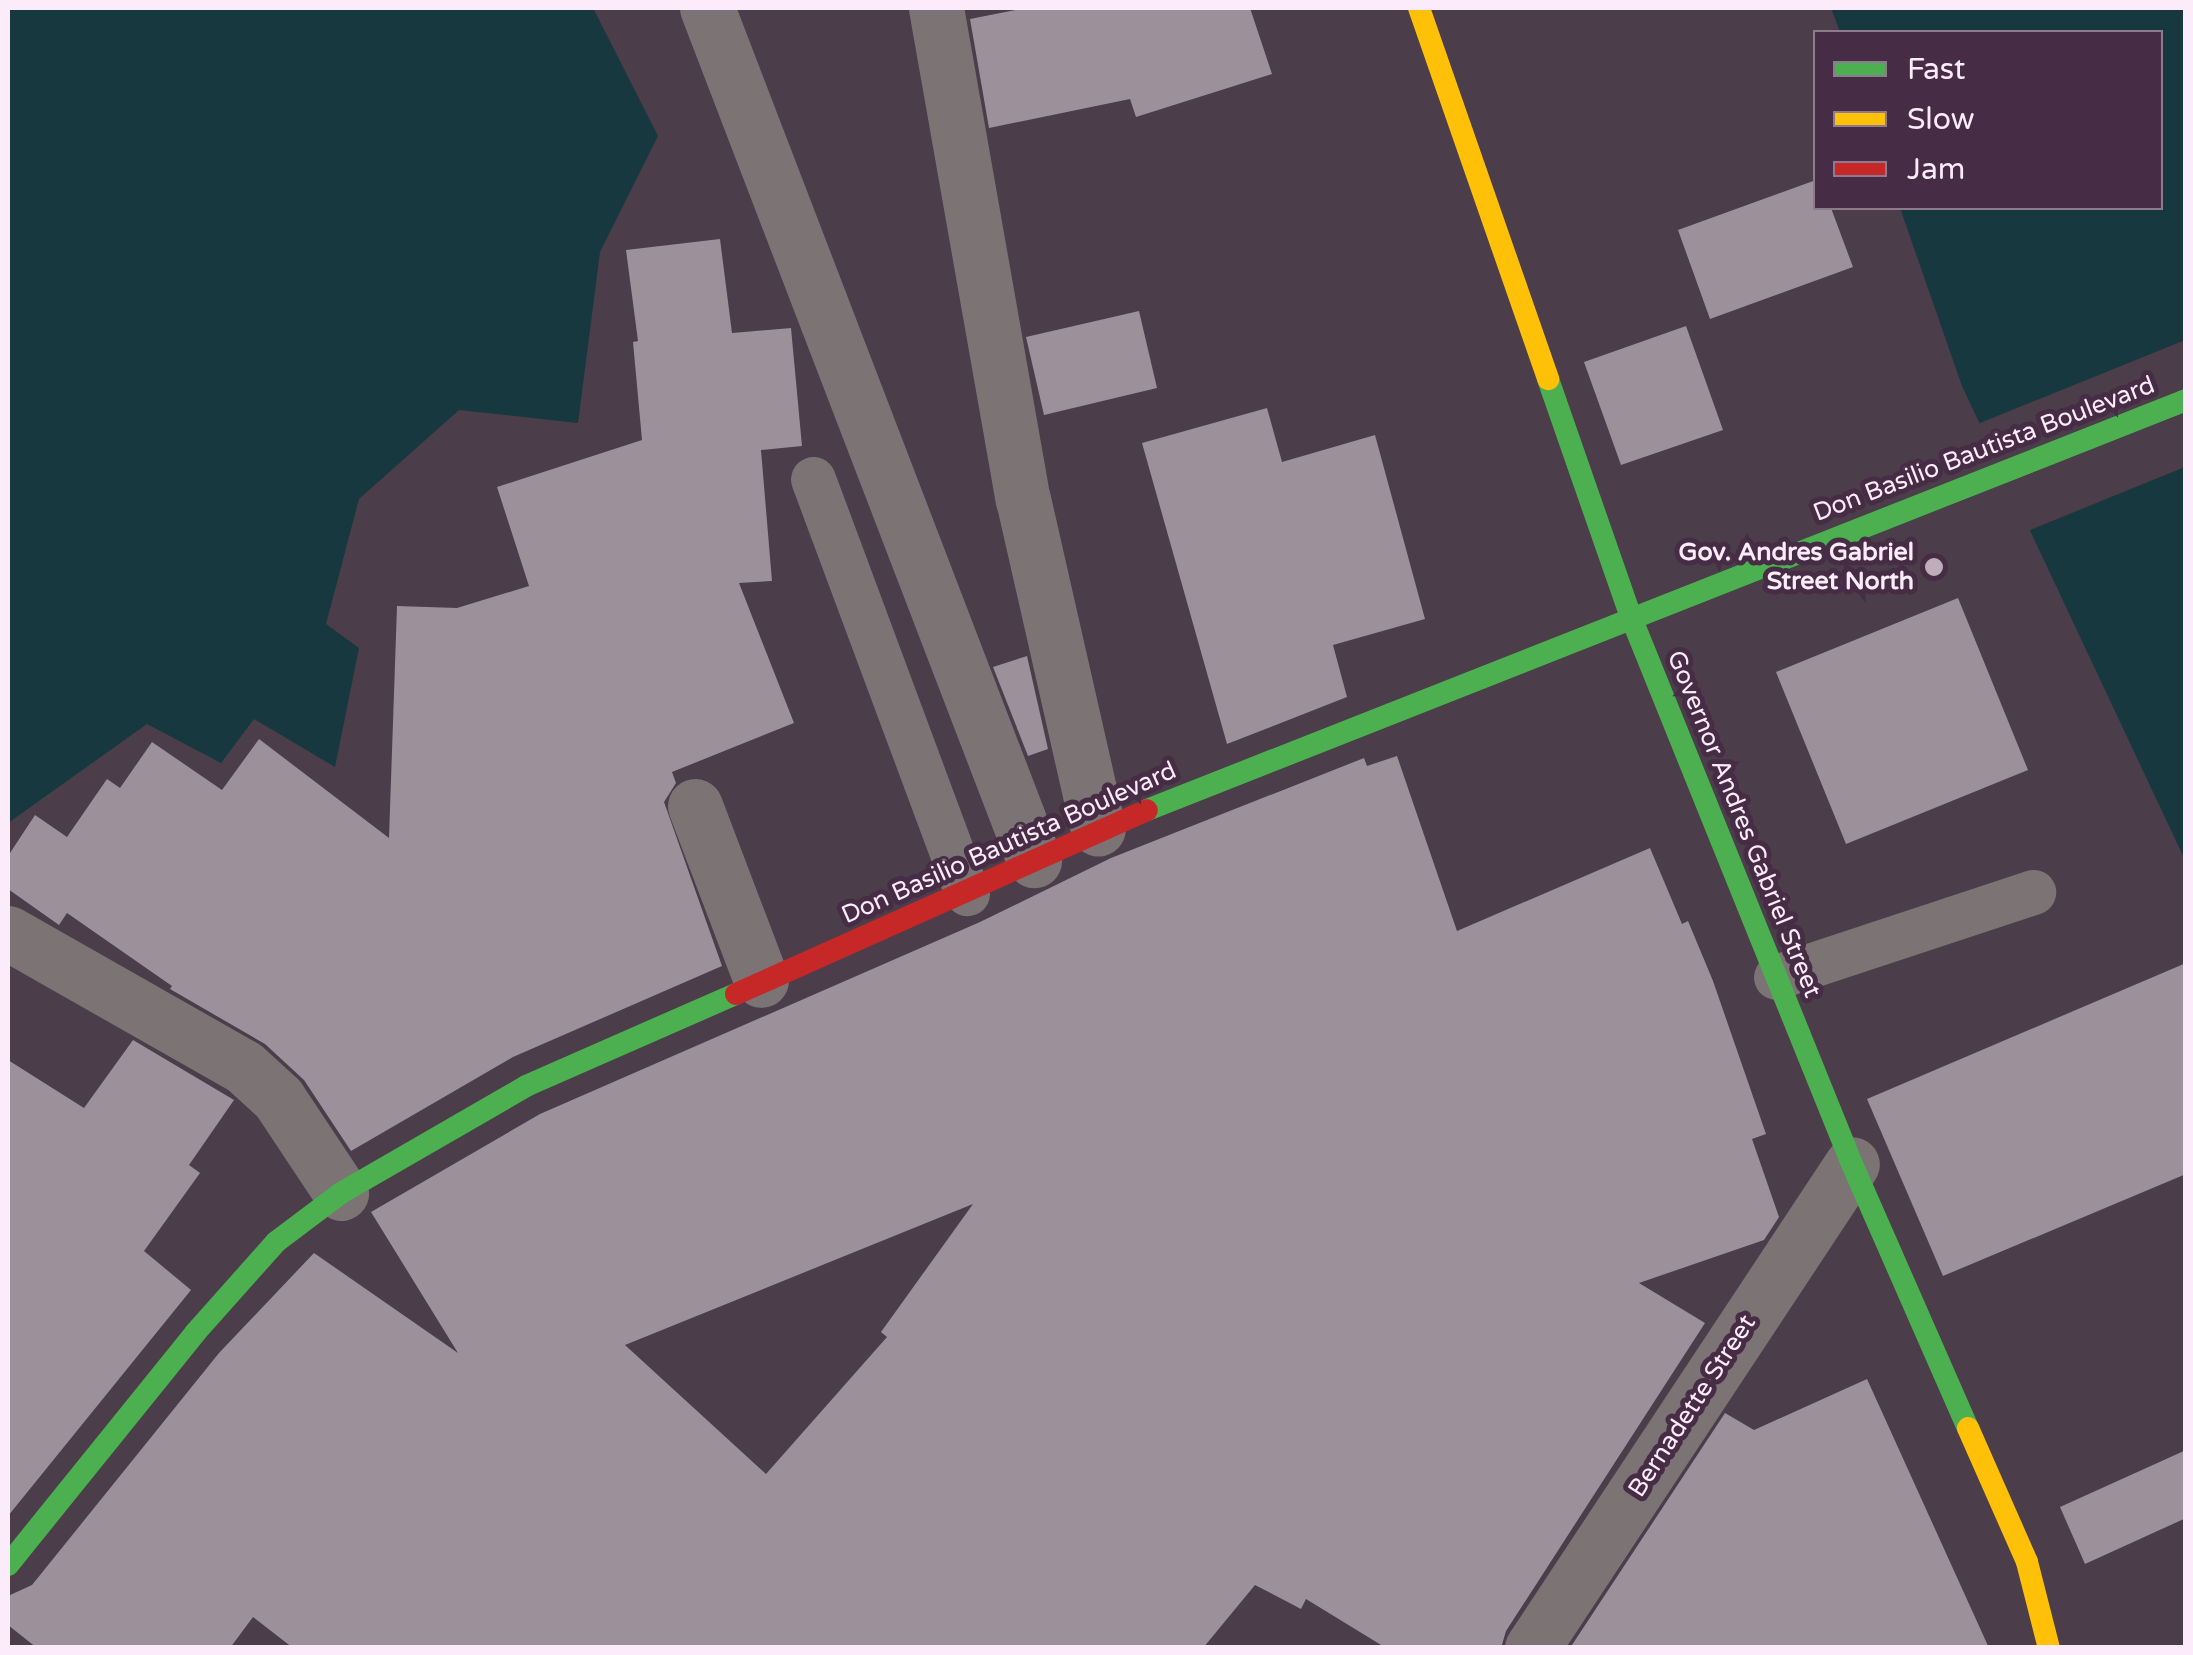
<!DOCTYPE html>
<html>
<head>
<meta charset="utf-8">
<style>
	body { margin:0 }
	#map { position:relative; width:2193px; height:1655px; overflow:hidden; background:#4b3d4a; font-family:"Varela Round",sans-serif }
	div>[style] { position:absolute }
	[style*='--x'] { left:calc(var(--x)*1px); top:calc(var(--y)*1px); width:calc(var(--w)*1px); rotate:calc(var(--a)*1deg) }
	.water>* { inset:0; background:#16383e }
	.pier>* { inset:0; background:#4b3d4a }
	.building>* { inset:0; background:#9c909b }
	.lane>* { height:45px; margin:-22.5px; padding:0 22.5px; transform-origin:22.5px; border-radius:22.5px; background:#7b7374 }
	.street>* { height:55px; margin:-27.5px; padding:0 27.5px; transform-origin:27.5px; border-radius:27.5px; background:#7b7374 }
	.fast>* { height:22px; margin:-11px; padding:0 11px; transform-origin:11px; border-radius:11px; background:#4caf50 }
	.slow>* { height:22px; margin:-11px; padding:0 11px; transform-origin:11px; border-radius:11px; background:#ffc107 }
	.jam>* { height:22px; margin:-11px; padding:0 11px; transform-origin:11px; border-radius:11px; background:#c62828 }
	.dots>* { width:28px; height:28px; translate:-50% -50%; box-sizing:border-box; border:5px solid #462d45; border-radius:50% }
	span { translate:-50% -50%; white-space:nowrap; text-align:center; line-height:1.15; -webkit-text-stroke:10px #462d45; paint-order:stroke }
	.street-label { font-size:25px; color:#fcebfa }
	.poi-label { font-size:25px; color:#fcebfa; font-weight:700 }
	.right { translate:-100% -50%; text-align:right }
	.frame { position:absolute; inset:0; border:10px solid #fcebfa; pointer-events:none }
	.legend { position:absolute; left:1813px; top:30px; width:350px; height:180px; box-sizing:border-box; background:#462d45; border:2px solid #8f798d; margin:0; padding:12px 18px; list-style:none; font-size:30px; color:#fcebfa }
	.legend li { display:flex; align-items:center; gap:20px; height:50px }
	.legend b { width:50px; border:2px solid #8f798d }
</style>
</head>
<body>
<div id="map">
	<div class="water">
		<div style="clip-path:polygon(8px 8px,593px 8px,658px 136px,600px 252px,578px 423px,459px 410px,359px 499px,326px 624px,359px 648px,335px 767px,254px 719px,221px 763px,147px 724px,8px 823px)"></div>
		<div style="clip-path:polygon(1831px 8px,2185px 8px,2185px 860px,1962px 386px,1900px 208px,2160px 208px,2160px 32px,1840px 32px)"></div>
	</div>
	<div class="pier">
		<div style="clip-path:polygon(2185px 340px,2185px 467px,2025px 532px,1975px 425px)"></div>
	</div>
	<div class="building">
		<div style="clip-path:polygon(1026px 8px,1250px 8px,1272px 74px,1136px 117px,1130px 99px,989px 128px,970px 19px)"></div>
		<div style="clip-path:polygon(1816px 180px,1816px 208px,1831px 208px,1853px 267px,1710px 319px,1678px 230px)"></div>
		<div style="clip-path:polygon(720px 239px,732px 333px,791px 328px,802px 446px,761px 450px,772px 581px,739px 583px,794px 723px,672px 772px,676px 783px,664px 802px,722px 966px,513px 1057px,351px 1151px,304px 1080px,265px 1044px,170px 989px,172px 986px,67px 913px,59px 925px,8px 889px,8px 856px,35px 815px,67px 837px,107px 779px,120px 788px,152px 742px,222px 790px,259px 739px,389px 838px,397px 606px,457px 608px,529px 586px,497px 487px,642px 440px,633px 342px,638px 341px,626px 250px)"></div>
		<div style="clip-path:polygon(1139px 311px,1157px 388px,1044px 415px,1026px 337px)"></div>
		<div style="clip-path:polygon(1686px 326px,1723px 430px,1621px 465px,1584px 362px)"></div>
		<div style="clip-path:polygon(1267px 408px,1282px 462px,1375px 435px,1425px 619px,1333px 645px,1347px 697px,1227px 744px,1142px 443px)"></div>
		<div style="clip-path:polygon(1958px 598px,2028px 770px,1846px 844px,1776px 672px)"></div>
		<div style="clip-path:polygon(1027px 656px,1048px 749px,1028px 756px,993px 667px)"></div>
		<div style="clip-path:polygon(evenodd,1397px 756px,1457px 931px,1650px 848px,1682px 924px,1688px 921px,1713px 981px,1766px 1134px,1752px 1139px,1779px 1217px,1764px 1240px,1639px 1283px,1705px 1323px,1506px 1631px,1501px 1648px,1386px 1648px,1306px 1599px,1301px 1609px,1255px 1585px,1203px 1648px,293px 1648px,253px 1617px,230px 1648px,37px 1648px,8px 1625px,8px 1596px,32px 1585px,219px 1353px,314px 1253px,458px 1353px,371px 1212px,540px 1114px,980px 922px,1111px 858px,1364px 758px,1367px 766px,1397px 756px,973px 1204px,881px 1332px,887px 1337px,766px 1474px,625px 1345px,973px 1204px)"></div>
		<div style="clip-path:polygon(2186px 963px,2186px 1174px,1943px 1276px,1867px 1099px)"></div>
		<div style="clip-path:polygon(133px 1040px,234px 1100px,189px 1165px,200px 1173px,144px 1251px,191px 1290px,8px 1516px,8px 1060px,84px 1108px)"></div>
		<div style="clip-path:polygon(1867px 1379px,1989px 1648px,1570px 1648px,1725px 1413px,1754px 1430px)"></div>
		<div style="clip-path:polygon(2186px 1450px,2186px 1518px,2085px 1564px,2060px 1507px)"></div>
	</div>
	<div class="lane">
		<div style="--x:813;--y:479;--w:442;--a:69.6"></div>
		<div style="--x:1776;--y:977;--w:271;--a:-18.3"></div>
	</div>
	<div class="street">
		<div style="--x:707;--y:8;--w:913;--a:69"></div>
		<div style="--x:936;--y:8;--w:499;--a:80"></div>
		<div style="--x:1023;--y:499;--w:338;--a:77.2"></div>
		<div style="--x:695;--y:806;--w:186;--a:69.2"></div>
		<div style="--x:8;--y:933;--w:271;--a:29.6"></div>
		<div style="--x:244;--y:1067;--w:46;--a:42.4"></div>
		<div style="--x:278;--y:1098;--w:114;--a:56.4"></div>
		<div style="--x:1532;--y:1648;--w:580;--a:-56.53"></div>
	</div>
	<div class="fast">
		<div style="--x:1548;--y:379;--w:252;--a:70.8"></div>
		<div style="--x:1631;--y:617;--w:590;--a:68"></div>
		<div style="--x:1852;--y:1164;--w:288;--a:66.3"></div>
		<div style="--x:1147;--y:810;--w:1117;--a:-21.53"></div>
		<div style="--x:8;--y:1565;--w:298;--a:-51.1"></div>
		<div style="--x:195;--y:1333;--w:122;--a:-48.3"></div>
		<div style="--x:276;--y:1242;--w:81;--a:-37"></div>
		<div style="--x:341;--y:1193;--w:214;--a:-30"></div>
		<div style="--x:526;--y:1086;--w:229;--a:-23.7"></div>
	</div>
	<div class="slow">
		<div style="--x:1419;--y:8;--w:393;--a:70.8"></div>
		<div style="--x:1968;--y:1428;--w:146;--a:66.2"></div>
		<div style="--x:2027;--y:1562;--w:89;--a:75.7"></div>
	</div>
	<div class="jam">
		<div style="--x:736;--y:994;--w:450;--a:-24.1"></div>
	</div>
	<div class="dots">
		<div style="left:1934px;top:567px;background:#beaebc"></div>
	</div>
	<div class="street-label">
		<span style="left:1984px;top:449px;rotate:-21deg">Don Basilio Bautista Boulevard</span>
		<span style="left:1744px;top:824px;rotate:68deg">Governor Andres Gabriel Street</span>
		<span style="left:1009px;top:843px;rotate:-24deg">Don Basilio Bautista Boulevard</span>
		<span style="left:1692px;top:1406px;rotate:-57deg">Bernadette Street</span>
	</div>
	<div class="poi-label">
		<span class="right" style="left:1914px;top:567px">Gov. Andres Gabriel<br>Street North</span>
	</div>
	<div class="frame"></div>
	<ul class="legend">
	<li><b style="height:12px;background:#4caf50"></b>Fast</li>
	<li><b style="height:12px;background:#ffc107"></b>Slow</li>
	<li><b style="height:12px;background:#c62828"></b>Jam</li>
	</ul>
</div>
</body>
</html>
